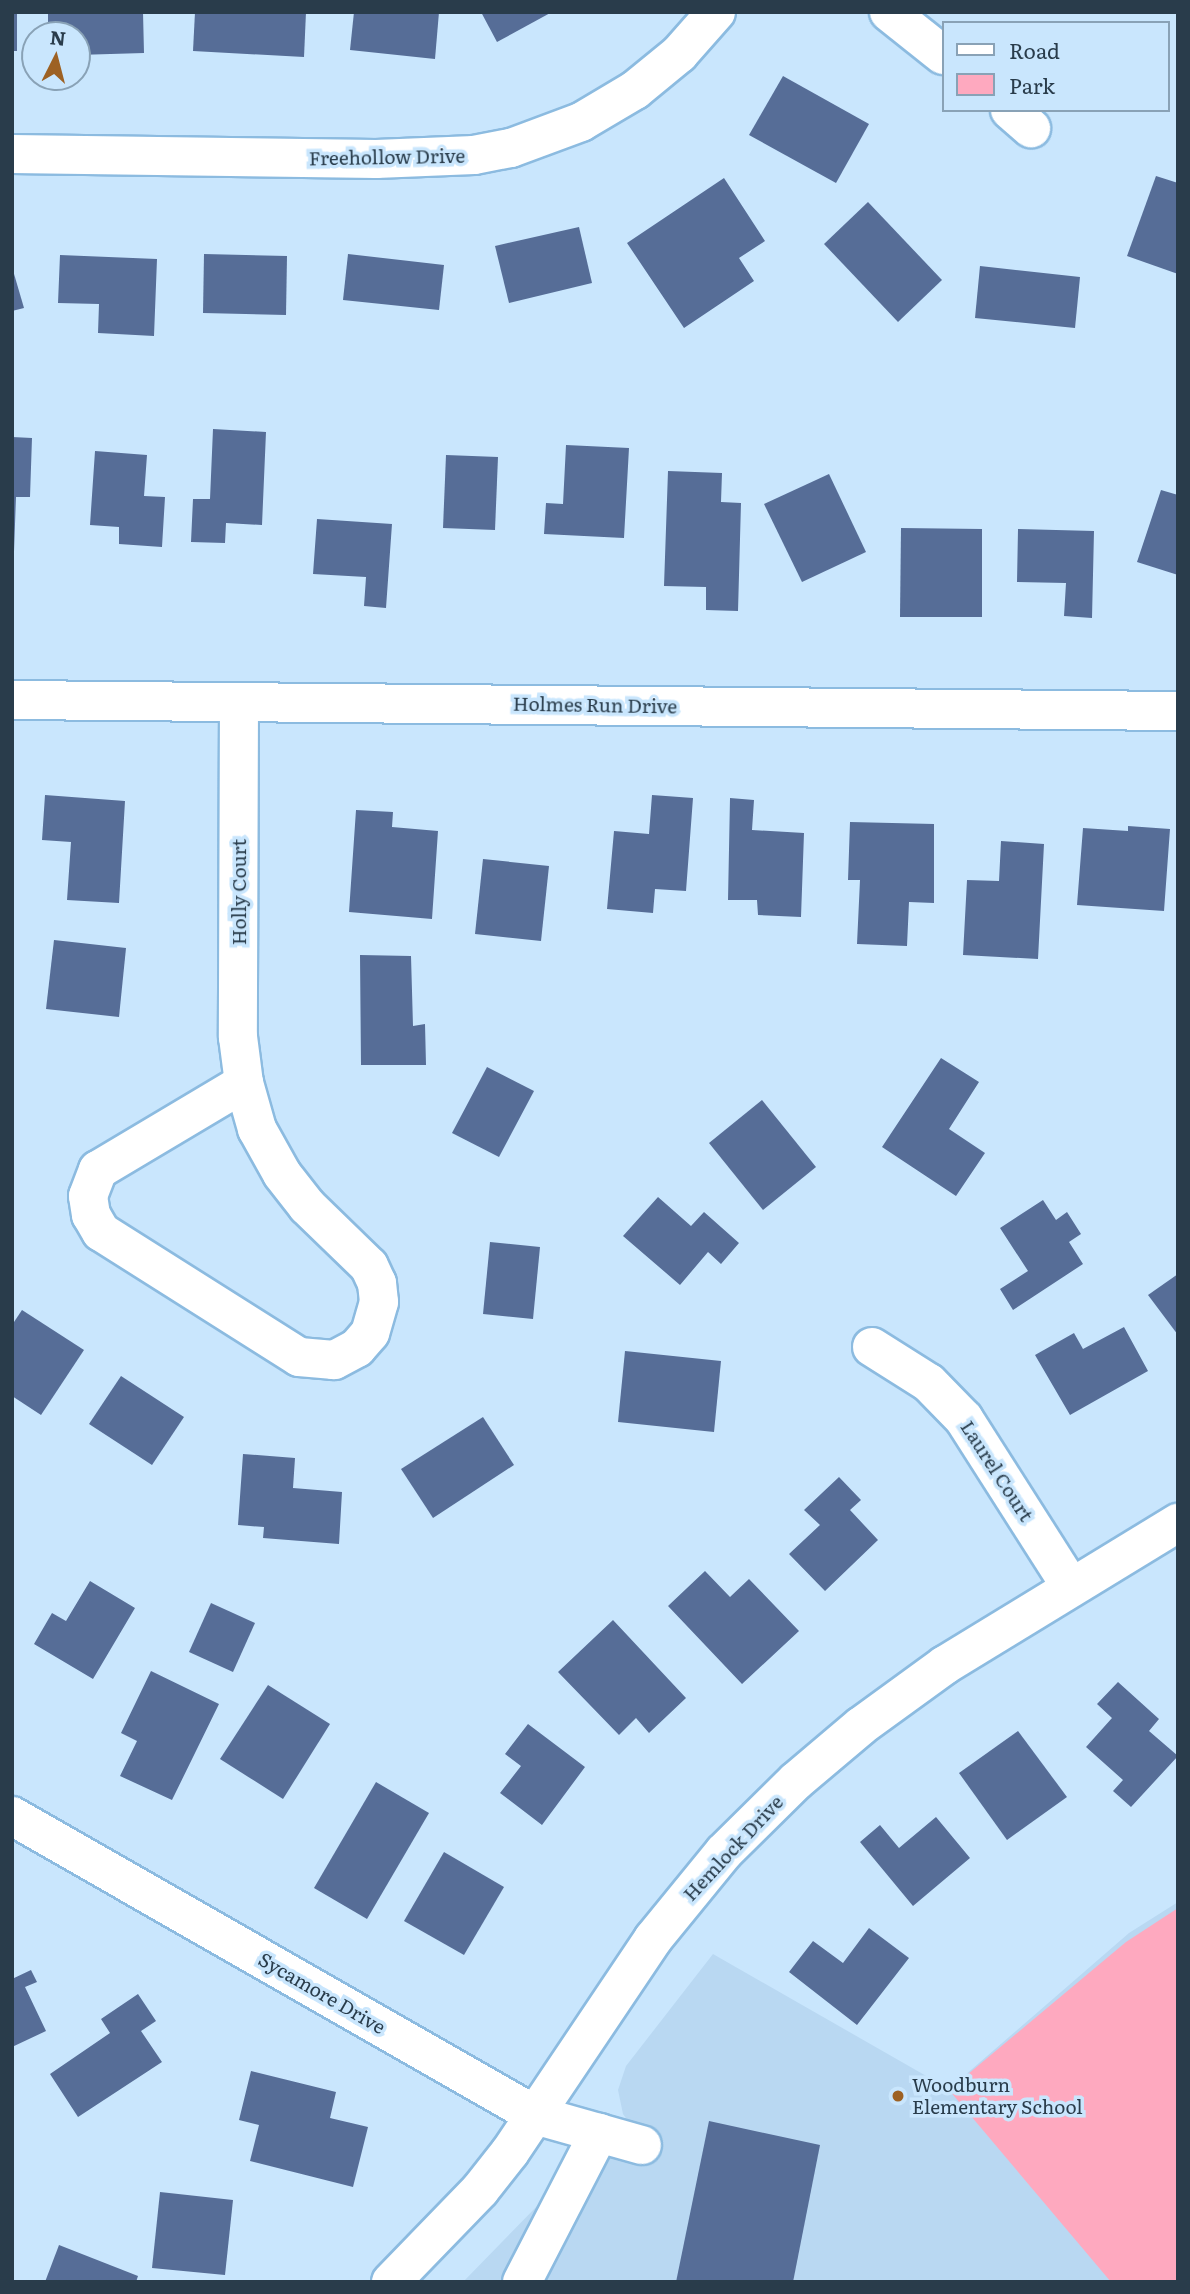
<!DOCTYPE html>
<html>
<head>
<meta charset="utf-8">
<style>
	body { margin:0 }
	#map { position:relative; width:1190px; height:2294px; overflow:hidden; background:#c9e6fd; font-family:Literata,serif }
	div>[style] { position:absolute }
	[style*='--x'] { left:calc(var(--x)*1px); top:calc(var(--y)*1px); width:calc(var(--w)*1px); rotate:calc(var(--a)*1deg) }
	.built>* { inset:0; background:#b9d8f2 }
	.green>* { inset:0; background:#fea9bf }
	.building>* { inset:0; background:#566d97 }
	.roads { filter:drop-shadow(2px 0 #8cbbe0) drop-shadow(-2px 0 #8cbbe0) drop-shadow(0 2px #8cbbe0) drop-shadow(0 -2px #8cbbe0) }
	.minor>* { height:38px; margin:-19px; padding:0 19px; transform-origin:19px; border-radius:19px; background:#fff }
	.dots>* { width:19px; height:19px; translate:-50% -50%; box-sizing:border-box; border:4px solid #c9e6fd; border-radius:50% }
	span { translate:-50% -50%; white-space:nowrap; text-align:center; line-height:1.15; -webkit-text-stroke:7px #c9e6fd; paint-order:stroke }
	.street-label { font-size:19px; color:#293c4b }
	.poi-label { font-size:19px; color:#293c4b }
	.left { translate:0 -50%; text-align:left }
	.frame { position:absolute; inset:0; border:14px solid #293c4b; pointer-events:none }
	.legend { position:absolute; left:942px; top:21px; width:228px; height:91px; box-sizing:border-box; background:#c9e6fd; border:2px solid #89a2b6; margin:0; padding:9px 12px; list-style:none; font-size:21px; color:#293c4b }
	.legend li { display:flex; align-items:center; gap:14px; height:35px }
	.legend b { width:35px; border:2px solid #89a2b6 }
	.north { position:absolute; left:21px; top:21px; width:70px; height:70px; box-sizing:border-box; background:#c9e6fd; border:2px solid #89a2b6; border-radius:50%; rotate:6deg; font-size:19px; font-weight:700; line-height:28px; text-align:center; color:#293c4b }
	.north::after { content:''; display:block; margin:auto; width:24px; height:32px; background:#9d6123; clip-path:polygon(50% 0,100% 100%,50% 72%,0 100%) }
</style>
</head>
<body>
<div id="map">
	<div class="built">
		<div style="clip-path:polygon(1178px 1902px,1178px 2282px,463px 2282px,542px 2201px,551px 2198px,580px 2202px,630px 2124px,623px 2114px,618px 2090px,626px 2066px,713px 1954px,949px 2089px,1129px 1933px)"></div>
	</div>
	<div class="green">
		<div style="clip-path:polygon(1178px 1908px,1178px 2282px,1111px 2282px,949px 2090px,1126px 1942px)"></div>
	</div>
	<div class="building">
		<div style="clip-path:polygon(12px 12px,17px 12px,17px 51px,12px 51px)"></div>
		<div style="clip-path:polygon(48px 12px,143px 12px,144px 53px,77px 55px,77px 35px,48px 35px)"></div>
		<div style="clip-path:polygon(195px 12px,306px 12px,304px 57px,193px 51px)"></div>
		<div style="clip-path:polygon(354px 12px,439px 12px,435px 59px,350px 50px)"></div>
		<div style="clip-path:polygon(481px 12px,552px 12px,497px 42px)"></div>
		<div style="clip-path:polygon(783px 76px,869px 124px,836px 183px,749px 135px)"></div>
		<div style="clip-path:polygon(1156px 176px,1178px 183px,1178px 274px,1127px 256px)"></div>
		<div style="clip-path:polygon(724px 178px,765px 241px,739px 258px,754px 281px,684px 328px,627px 243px)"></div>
		<div style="clip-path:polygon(868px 202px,942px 280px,898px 322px,824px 244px)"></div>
		<div style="clip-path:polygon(579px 227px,592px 283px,509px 303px,495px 246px)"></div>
		<div style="clip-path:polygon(204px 254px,287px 256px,286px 315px,203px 313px)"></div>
		<div style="clip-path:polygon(348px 254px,444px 265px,439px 310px,343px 300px)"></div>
		<div style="clip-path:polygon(60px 255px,157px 259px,154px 336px,98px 333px,99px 304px,58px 303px)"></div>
		<div style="clip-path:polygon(980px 266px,1080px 277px,1075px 328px,975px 318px)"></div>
		<div style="clip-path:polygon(12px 267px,24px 308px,12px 311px)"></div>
		<div style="clip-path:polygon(213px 429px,266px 432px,262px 525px,226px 523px,225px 543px,191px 542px,193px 499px,210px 499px)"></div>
		<div style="clip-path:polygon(12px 437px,32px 438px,30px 497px,16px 497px,14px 552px)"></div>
		<div style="clip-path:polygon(566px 445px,629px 448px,624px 538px,544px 534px,546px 503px,563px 504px)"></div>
		<div style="clip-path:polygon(95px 451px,147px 455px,144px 496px,165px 497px,162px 547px,119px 544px,119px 527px,90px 525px)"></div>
		<div style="clip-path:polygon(446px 455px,498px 457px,495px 530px,443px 528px)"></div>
		<div style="clip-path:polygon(668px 471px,722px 473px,721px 502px,741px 503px,738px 611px,706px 610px,706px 587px,664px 586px)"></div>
		<div style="clip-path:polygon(829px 474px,866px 552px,802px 582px,764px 504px)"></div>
		<div style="clip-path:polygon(1161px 490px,1178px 495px,1178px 575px,1137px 562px)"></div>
		<div style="clip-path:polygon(317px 519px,392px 524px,386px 608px,364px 606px,366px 577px,313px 574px)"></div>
		<div style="clip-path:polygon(901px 528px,982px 529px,982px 617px,900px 617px)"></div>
		<div style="clip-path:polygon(1018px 529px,1094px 531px,1092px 618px,1064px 616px,1066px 583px,1017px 582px)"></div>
		<div style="clip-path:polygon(45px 795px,125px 801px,119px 903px,67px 900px,71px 842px,42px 840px)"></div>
		<div style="clip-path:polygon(652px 795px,693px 798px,686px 891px,655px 889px,653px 913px,607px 909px,614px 831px,649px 834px)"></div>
		<div style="clip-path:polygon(730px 798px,754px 800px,752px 830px,804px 833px,801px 917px,758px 915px,757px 900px,728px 900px)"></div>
		<div style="clip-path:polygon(356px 810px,393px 812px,392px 827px,438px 831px,432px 919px,349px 912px)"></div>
		<div style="clip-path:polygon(850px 822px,934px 824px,934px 903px,909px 902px,907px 946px,857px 944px,860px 880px,848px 880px)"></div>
		<div style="clip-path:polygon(1128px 826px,1170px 829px,1164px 911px,1077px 905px,1083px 828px,1128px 831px)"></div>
		<div style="clip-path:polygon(1001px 841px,1044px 844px,1038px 959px,963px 955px,967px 880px,999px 881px)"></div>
		<div style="clip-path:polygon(483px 859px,549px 866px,541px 941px,475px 934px)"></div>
		<div style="clip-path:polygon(54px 940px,126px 948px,119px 1017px,46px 1009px)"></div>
		<div style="clip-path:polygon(360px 955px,411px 956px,413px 1026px,425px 1024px,426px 1065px,361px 1065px)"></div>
		<div style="clip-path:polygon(941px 1058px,979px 1082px,949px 1129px,985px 1153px,956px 1196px,882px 1147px)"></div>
		<div style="clip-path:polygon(487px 1067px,534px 1091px,499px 1157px,452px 1133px)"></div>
		<div style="clip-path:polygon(762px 1100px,816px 1167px,763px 1210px,709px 1143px)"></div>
		<div style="clip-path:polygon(658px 1197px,691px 1226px,704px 1212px,739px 1243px,721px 1264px,708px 1252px,680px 1285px,623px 1236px)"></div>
		<div style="clip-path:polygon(1043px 1200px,1056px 1220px,1067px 1212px,1081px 1234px,1069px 1242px,1083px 1264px,1013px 1310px,1000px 1289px,1028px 1271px,1000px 1228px)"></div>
		<div style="clip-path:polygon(490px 1242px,540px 1247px,533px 1319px,483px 1314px)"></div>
		<div style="clip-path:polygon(1178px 1274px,1178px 1335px,1148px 1295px)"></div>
		<div style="clip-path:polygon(22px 1310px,84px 1350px,41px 1415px,12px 1396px,12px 1325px)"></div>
		<div style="clip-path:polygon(1124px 1327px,1148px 1371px,1070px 1415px,1035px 1355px,1074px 1333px,1083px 1349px)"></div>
		<div style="clip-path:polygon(625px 1351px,721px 1361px,714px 1432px,618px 1422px)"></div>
		<div style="clip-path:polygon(121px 1376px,184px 1417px,152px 1465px,89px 1424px)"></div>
		<div style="clip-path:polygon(483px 1417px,514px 1465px,433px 1518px,401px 1469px)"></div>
		<div style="clip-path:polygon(243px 1454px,295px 1458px,293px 1488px,342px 1492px,339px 1544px,263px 1538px,264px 1527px,238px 1525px)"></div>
		<div style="clip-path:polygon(839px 1477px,861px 1500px,850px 1510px,878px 1540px,825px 1591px,789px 1554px,820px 1525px,804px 1510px)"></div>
		<div style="clip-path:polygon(705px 1571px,730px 1597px,749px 1579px,799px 1631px,742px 1684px,668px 1606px)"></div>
		<div style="clip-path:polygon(90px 1581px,135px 1608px,93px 1679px,34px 1644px,52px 1613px,66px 1621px)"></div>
		<div style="clip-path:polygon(211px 1603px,255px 1623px,233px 1672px,189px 1652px)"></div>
		<div style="clip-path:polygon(613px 1620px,686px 1698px,649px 1733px,636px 1718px,619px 1735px,558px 1672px)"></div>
		<div style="clip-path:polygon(151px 1671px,219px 1704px,172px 1800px,120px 1776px,137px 1741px,121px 1733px)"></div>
		<div style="clip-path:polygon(1118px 1682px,1159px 1719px,1149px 1731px,1178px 1756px,1131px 1807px,1113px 1791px,1123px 1780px,1086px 1747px,1112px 1718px,1097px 1704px)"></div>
		<div style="clip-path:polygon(268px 1685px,330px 1724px,283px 1799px,220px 1759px)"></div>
		<div style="clip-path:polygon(528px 1724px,585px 1767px,542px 1825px,500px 1793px,521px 1766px,505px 1754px)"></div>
		<div style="clip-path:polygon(1018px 1731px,1067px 1797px,1007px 1840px,959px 1773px)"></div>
		<div style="clip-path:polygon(376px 1782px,429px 1813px,367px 1919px,314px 1888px)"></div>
		<div style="clip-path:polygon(936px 1817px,970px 1858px,913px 1906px,860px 1842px,880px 1825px,899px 1848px)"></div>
		<div style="clip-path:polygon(444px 1852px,504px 1887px,464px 1955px,404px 1921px)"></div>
		<div style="clip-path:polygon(869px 1928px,909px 1958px,857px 2025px,789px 1972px,813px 1941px,843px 1963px)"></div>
		<div style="clip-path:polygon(31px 1970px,37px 1982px,25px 1987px,46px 2031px,12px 2047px,12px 1979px)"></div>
		<div style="clip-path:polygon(138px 1994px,156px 2021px,141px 2031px,162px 2062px,78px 2117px,50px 2074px,110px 2033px,101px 2019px)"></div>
		<div style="clip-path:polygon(251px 2071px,336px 2092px,330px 2118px,368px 2127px,353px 2187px,250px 2161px,259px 2125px,239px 2120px)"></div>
		<div style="clip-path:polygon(709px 2121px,820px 2145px,793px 2282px,676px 2282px)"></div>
		<div style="clip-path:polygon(160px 2192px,233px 2200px,225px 2275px,152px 2268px)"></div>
		<div style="clip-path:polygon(59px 2245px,138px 2276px,136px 2282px,45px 2282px)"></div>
	</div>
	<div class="roads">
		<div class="minor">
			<div style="--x:889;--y:12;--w:69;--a:38.5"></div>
			<div style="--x:1010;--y:110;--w:28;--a:41"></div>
			<div style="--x:12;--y:154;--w:364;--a:0.8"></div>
			<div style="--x:376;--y:159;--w:98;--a:-2.3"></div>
			<div style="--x:474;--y:155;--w:38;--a:-11"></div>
			<div style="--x:511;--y:148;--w:75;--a:-20.4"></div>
			<div style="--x:581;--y:122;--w:63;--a:-30.7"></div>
			<div style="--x:635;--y:90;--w:57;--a:-39.3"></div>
			<div style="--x:679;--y:54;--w:56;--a:-48.6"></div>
			<div style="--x:12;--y:700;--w:1166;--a:0.54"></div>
			<div style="--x:239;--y:702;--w:335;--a:90.2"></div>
			<div style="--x:238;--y:1037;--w:46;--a:82.6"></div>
			<div style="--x:244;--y:1083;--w:48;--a:74.2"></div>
			<div style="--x:257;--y:1129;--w:51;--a:60.9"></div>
			<div style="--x:282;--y:1174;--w:41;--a:52"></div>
			<div style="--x:307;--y:1206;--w:86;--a:44.1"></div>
			<div style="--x:369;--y:1266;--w:19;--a:65"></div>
			<div style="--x:377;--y:1283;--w:19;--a:84"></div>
			<div style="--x:379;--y:1302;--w:32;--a:106"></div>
			<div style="--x:370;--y:1333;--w:20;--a:131"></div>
			<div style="--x:357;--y:1348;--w:26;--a:152"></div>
			<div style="--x:334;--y:1360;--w:35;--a:-175"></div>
			<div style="--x:299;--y:1357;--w:234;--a:-147.7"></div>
			<div style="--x:101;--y:1232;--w:20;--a:-120"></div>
			<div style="--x:91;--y:1215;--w:19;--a:-99"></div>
			<div style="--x:88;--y:1196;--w:28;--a:-69"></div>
			<div style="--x:98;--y:1170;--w:170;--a:-30.8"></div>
			<div style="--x:872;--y:1347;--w:67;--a:32.3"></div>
			<div style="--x:929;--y:1383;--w:50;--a:45.8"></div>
			<div style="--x:964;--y:1419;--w:199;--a:57.5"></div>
			<div style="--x:12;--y:1816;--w:602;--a:29.76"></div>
			<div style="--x:535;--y:2115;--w:111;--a:15.7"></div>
			<div style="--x:391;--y:2282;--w:128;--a:-45.9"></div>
			<div style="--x:480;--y:2190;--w:48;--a:-51.7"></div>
			<div style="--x:510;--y:2152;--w:257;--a:-56.1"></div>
			<div style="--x:653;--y:1939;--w:112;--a:-50.8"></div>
			<div style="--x:724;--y:1852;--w:101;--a:-44.6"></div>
			<div style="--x:796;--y:1781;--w:85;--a:-40.2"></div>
			<div style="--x:861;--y:1726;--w:104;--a:-36"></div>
			<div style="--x:945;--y:1665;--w:273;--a:-31.4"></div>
			<div style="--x:522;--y:2282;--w:168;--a:-62.7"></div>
		</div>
	</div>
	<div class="dots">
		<div style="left:898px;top:2096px;background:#9d6123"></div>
	</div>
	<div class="street-label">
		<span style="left:387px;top:157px;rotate:-1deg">Freehollow Drive</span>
		<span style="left:595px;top:705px;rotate:1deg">Holmes Run Drive</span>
		<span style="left:239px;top:892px;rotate:-90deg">Holly Court</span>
		<span style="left:997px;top:1471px;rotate:57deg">Laurel Court</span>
		<span style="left:733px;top:1848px;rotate:-47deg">Hemlock Drive</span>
		<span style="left:322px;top:1993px;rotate:30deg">Sycamore Drive</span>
	</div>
	<div class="poi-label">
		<span class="left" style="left:912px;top:2096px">Woodburn<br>Elementary School</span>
	</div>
	<div class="frame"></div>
	<ul class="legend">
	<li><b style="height:9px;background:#fff"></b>Road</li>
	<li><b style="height:19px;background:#fea9bf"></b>Park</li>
	</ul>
	<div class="north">N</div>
</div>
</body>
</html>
